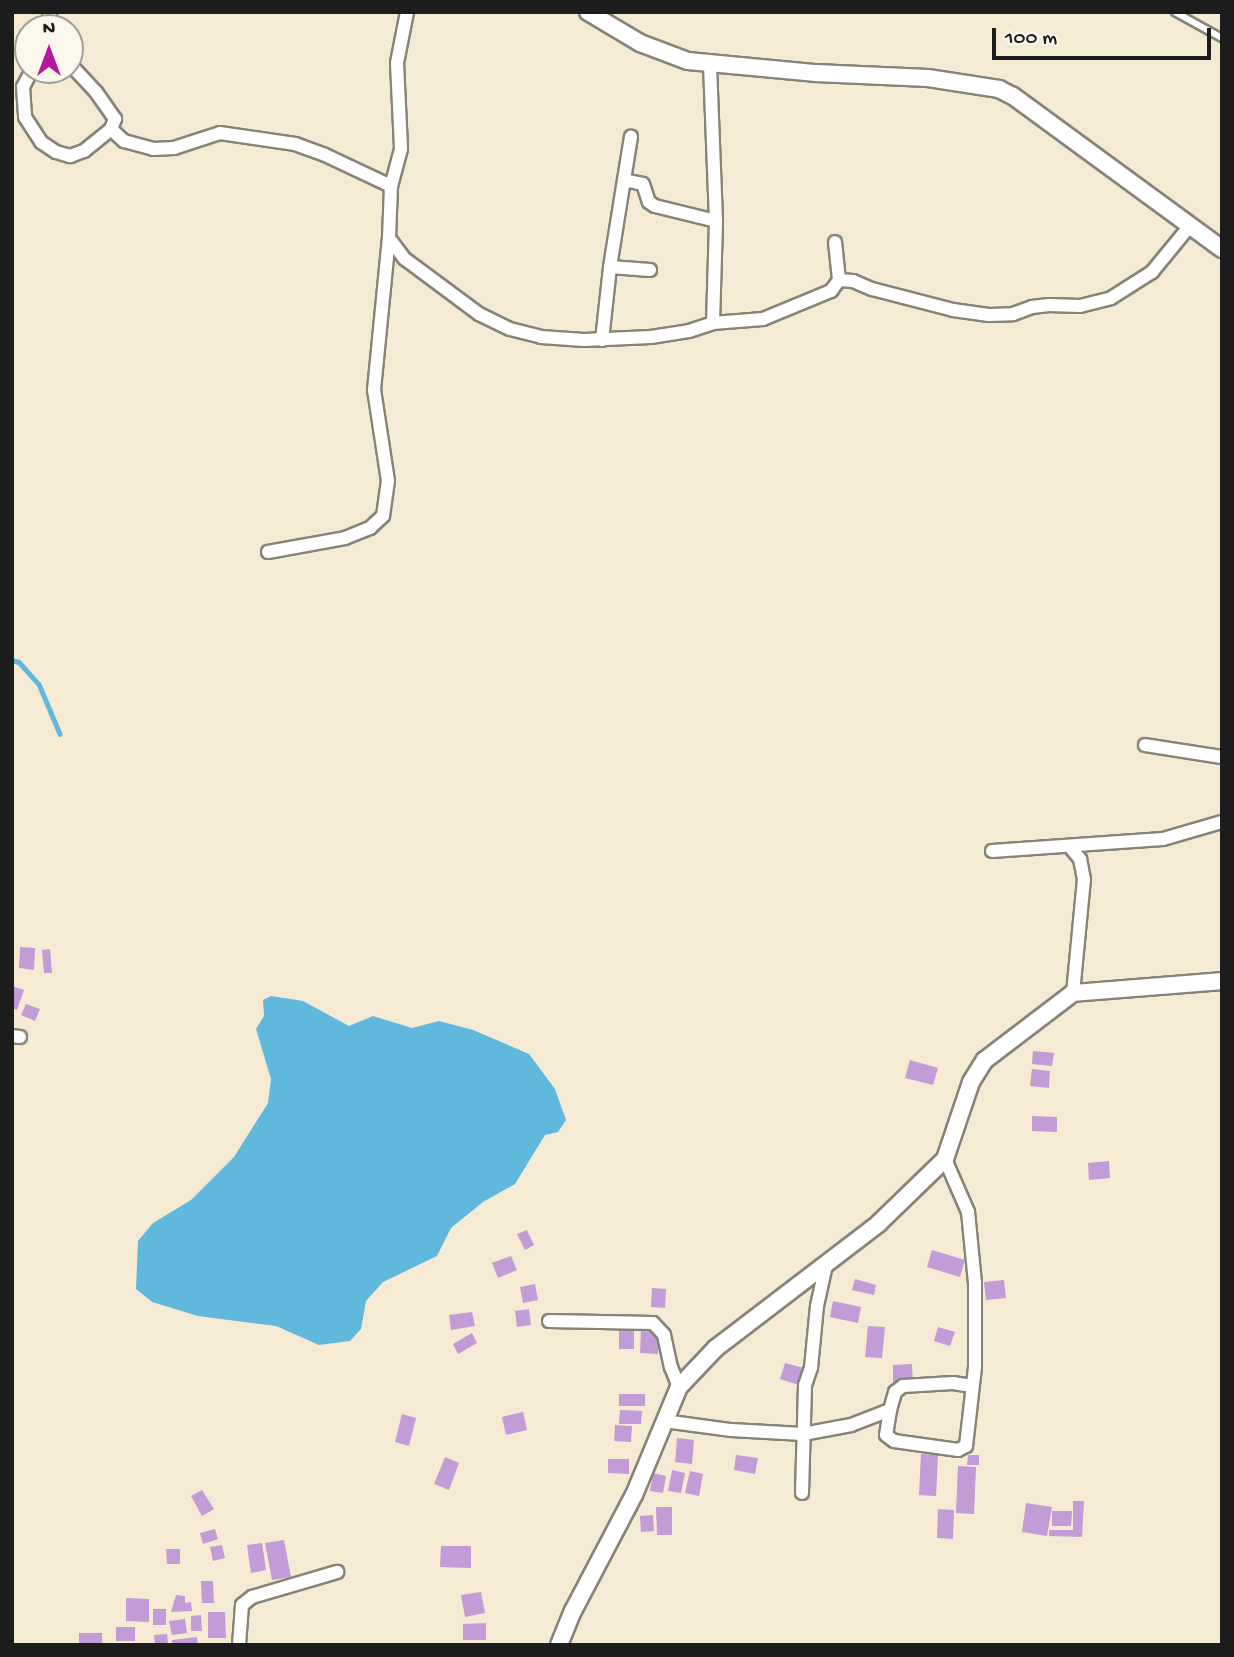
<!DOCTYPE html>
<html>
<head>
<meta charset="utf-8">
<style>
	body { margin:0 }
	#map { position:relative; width:1234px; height:1657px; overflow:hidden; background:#f5ead4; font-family:"Gochi Hand",sans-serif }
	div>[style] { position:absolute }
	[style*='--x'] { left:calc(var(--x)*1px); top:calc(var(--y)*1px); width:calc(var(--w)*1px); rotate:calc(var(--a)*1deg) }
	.water>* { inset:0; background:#60b9dd }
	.stream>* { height:4.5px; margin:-2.25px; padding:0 2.25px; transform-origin:2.25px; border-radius:2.25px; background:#60b9dd }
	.building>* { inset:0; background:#c19cd7 }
	.roads { filter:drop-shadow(2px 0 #888378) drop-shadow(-2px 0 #888378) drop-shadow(0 2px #888378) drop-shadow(0 -2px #888378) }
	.service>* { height:6px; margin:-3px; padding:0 3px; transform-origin:3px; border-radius:3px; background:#fff }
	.minor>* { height:12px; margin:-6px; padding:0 6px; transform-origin:6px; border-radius:6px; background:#fff }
	.tertiary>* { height:16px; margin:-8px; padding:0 8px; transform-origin:8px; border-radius:8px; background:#fff }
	span { translate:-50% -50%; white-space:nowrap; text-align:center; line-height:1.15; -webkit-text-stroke:6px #fbf7ec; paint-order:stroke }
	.frame { position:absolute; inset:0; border:14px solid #1c1c1c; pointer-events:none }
	.north { position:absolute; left:14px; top:14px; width:70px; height:70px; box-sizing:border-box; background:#fbf7ec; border:2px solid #a29f99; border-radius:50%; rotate:0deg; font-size:19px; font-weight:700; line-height:28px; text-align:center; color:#1c1c1c }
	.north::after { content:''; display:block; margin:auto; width:24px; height:32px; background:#b5179e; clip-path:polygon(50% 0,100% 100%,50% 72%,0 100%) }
	.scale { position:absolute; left:992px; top:28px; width:219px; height:32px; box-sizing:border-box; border:4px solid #1c1c1c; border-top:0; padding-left:9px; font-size:21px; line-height:24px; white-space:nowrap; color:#1c1c1c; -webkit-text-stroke:5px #fbf7ec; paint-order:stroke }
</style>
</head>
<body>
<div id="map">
	<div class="water">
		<div style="clip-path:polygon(271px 996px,303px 1001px,349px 1026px,373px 1016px,412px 1028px,439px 1021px,473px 1030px,529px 1054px,555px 1089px,566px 1120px,558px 1132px,545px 1135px,515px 1184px,483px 1202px,451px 1228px,437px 1256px,383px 1282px,366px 1301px,361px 1329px,350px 1341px,319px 1345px,276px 1326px,198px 1316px,152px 1302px,136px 1289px,138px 1241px,153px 1223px,191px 1200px,234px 1157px,268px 1103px,271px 1079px,256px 1029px,264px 1016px,263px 1000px)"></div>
	</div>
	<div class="stream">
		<div style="--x:12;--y:660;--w:7;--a:16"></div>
		<div style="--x:19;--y:662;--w:30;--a:48"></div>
		<div style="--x:39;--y:684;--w:54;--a:67.2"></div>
	</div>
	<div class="building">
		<div style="clip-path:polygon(20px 947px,35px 948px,34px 970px,19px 968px)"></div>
		<div style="clip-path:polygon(50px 949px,52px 973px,44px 973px,42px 950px)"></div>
		<div style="clip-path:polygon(12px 986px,24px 990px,17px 1010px,12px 1008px)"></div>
		<div style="clip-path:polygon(26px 1004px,40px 1009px,35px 1021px,21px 1015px)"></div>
		<div style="clip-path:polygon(1033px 1051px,1054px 1053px,1052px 1066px,1032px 1064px)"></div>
		<div style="clip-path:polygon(910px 1060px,938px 1068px,933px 1085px,905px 1078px)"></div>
		<div style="clip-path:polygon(1032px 1069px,1050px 1071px,1049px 1088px,1030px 1086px)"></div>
		<div style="clip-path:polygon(1032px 1116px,1057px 1117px,1057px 1132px,1032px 1131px)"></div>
		<div style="clip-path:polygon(1109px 1161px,1110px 1178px,1089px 1180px,1088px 1163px)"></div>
		<div style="clip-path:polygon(527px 1230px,534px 1245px,525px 1250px,517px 1234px)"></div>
		<div style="clip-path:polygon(932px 1250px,965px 1260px,960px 1277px,927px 1267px)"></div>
		<div style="clip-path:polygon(511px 1256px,517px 1270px,498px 1278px,492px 1263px)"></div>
		<div style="clip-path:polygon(855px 1279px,876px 1285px,874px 1295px,852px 1290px)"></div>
		<div style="clip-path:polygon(1004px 1280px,1006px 1298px,986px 1300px,984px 1282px)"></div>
		<div style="clip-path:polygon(535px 1284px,538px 1300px,523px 1303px,520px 1287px)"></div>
		<div style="clip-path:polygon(652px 1288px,666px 1289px,665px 1308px,651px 1307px)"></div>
		<div style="clip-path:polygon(833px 1301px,861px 1307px,858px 1323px,830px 1317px)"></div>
		<div style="clip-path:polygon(529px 1309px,531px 1325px,517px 1327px,515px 1311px)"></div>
		<div style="clip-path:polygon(472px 1312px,475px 1326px,451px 1330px,449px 1315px)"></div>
		<div style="clip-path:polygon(868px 1326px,885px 1327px,882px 1358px,865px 1357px)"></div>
		<div style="clip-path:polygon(938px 1327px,955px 1332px,950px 1346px,934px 1341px)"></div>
		<div style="clip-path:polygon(619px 1330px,634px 1330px,634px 1349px,619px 1349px)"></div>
		<div style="clip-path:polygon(641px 1331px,659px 1332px,658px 1354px,640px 1353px)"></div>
		<div style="clip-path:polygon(472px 1333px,477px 1343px,458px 1354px,453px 1344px)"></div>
		<div style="clip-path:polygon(785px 1363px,804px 1368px,799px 1385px,780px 1379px)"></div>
		<div style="clip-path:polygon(912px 1364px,913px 1385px,893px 1385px,893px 1365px)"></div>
		<div style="clip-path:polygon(619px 1394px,645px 1394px,645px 1406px,619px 1406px)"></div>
		<div style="clip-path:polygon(620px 1410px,642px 1411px,641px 1424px,619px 1424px)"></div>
		<div style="clip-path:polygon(523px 1412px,527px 1430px,506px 1435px,502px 1417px)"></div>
		<div style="clip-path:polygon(402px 1414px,416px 1418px,409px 1446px,395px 1442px)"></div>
		<div style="clip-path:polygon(615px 1425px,632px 1426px,631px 1442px,614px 1441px)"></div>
		<div style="clip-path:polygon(677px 1438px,694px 1440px,692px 1464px,675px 1462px)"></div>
		<div style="clip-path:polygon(921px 1454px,938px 1455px,936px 1496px,919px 1495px)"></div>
		<div style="clip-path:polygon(736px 1455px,758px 1458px,755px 1474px,734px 1470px)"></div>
		<div style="clip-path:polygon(968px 1455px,979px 1455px,979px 1465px,967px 1465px)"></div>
		<div style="clip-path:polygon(445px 1457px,459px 1463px,449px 1490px,434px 1484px)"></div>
		<div style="clip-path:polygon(608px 1459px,629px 1459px,629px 1474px,608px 1473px)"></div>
		<div style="clip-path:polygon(958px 1466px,976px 1467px,974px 1514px,956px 1513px)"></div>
		<div style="clip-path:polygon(672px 1470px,685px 1473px,681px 1493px,668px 1491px)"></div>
		<div style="clip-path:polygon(690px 1471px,703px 1474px,699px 1496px,685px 1493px)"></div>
		<div style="clip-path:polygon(653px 1473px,666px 1476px,663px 1493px,650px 1491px)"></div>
		<div style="clip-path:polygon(202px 1490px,214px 1509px,202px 1516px,191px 1496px)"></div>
		<div style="clip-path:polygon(1073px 1501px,1084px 1501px,1082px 1537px,1049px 1536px,1049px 1530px,1073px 1530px)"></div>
		<div style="clip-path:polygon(1026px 1503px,1052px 1507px,1047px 1536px,1022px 1532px)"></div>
		<div style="clip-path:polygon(656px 1507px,672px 1507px,672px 1535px,657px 1535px)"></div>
		<div style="clip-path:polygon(938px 1509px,954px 1510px,953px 1539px,937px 1538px)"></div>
		<div style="clip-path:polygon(1052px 1511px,1072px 1511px,1071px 1526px,1052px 1526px)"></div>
		<div style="clip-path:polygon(653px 1515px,654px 1531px,641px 1532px,640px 1516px)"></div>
		<div style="clip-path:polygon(215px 1529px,218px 1539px,203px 1544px,200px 1533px)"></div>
		<div style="clip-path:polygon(284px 1540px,291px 1577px,272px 1580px,265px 1543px)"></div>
		<div style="clip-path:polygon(262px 1543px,266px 1570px,251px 1573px,247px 1545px)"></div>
		<div style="clip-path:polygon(222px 1545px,225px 1558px,213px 1561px,210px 1547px)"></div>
		<div style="clip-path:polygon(441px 1546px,471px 1546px,471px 1568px,440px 1567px)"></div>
		<div style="clip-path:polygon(166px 1549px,180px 1549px,180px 1564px,167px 1564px)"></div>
		<div style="clip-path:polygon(201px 1581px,213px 1581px,214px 1603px,202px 1603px)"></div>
		<div style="clip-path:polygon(481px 1592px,485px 1613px,465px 1617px,461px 1595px)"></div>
		<div style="clip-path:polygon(176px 1595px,185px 1596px,185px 1603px,191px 1602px,192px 1611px,171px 1612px)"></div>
		<div style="clip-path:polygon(126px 1598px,149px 1599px,149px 1622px,126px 1621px)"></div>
		<div style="clip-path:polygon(153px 1609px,166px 1609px,166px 1625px,153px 1625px)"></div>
		<div style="clip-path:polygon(208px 1612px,225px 1612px,226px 1638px,208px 1638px)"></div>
		<div style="clip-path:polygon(201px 1615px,202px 1631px,191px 1631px,191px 1616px)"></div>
		<div style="clip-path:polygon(185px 1619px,187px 1633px,172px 1635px,169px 1621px)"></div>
		<div style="clip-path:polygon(486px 1623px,486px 1640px,463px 1640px,463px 1624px)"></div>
		<div style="clip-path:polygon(116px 1627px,135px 1627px,135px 1641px,116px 1641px)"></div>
		<div style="clip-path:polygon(79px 1633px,102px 1633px,102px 1645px,79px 1645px)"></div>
		<div style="clip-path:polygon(167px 1634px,168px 1644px,155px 1645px,154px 1635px)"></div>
		<div style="clip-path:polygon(197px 1637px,198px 1645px,172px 1645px,172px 1640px)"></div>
	</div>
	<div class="roads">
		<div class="service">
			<div style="--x:1175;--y:12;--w:54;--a:29"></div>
		</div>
		<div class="minor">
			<div style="--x:49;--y:12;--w:16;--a:76"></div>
			<div style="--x:407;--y:12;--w:52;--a:101.1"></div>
			<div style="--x:397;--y:63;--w:86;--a:87.3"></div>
			<div style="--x:401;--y:149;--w:38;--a:105"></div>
			<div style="--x:391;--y:186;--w:52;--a:92.2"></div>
			<div style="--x:389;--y:238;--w:26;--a:53"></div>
			<div style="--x:405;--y:259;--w:92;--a:36.6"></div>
			<div style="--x:479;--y:314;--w:34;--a:26"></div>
			<div style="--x:510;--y:329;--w:32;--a:14"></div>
			<div style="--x:541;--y:337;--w:43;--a:4"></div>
			<div style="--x:584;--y:340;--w:67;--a:-2.6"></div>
			<div style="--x:651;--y:337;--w:38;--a:-9"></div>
			<div style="--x:689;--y:331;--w:25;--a:-18"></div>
			<div style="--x:713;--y:323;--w:102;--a:-88.3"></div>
			<div style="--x:716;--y:221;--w:156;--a:-92.2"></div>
			<div style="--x:32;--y:70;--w:19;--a:118"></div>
			<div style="--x:23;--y:87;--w:30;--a:86"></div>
			<div style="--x:25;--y:117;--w:30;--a:57"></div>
			<div style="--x:41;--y:142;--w:18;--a:34"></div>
			<div style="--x:56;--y:152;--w:15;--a:16"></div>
			<div style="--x:70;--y:156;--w:15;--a:-20"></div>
			<div style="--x:84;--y:151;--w:35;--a:-39"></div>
			<div style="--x:111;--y:129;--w:11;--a:-68"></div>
			<div style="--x:115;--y:119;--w:33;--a:-125"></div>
			<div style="--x:96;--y:92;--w:38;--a:-133"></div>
			<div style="--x:111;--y:129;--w:18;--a:43"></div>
			<div style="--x:124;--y:141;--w:30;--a:15"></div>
			<div style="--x:153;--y:149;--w:21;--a:-3"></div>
			<div style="--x:174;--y:148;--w:48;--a:-18.1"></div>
			<div style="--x:220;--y:133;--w:76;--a:8.3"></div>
			<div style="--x:295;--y:144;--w:32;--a:20"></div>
			<div style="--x:325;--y:155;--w:73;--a:25.2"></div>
			<div style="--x:624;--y:180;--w:44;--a:-80.8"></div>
			<div style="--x:650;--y:270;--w:40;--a:-175.7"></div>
			<div style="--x:610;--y:267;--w:88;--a:-80.9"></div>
			<div style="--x:624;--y:180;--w:19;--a:12"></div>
			<div style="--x:643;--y:184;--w:19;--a:72"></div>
			<div style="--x:649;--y:202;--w:7;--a:34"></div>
			<div style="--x:655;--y:206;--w:63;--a:13.8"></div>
			<div style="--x:839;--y:280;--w:14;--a:4"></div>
			<div style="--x:853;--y:281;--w:21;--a:23"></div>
			<div style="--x:872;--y:289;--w:84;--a:14.5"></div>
			<div style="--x:953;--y:310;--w:36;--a:8"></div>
			<div style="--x:989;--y:315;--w:24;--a:-2"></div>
			<div style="--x:1013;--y:314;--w:20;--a:-20"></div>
			<div style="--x:1032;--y:307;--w:17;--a:-7"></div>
			<div style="--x:1049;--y:305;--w:31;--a:2"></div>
			<div style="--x:1080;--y:306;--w:32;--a:-14"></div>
			<div style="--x:1111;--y:298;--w:49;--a:-32.4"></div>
			<div style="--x:1152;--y:272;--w:58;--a:-50.6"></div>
			<div style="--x:713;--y:323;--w:50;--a:-4.6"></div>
			<div style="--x:763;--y:319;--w:74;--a:-22.4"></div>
			<div style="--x:831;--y:291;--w:14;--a:-54"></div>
			<div style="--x:839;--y:280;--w:38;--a:-96"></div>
			<div style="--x:602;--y:340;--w:73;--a:-83.7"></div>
			<div style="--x:268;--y:552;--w:78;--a:-10.3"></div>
			<div style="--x:345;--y:538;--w:27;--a:-22"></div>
			<div style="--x:370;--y:528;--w:18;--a:-43"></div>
			<div style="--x:383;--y:516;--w:35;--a:-82"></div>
			<div style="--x:388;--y:481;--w:92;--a:-98.7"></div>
			<div style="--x:374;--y:390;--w:153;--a:-84.4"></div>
			<div style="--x:1145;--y:745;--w:78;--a:8.9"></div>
			<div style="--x:1070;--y:847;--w:16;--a:50"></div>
			<div style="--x:1080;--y:859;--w:20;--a:79"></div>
			<div style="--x:1084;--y:879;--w:115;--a:95.5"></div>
			<div style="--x:992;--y:851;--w:171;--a:-4"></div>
			<div style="--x:1163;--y:839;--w:61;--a:-16.1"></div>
			<div style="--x:12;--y:1036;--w:8;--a:7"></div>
			<div style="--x:549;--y:1321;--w:104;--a:1.1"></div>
			<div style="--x:653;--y:1323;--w:16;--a:47"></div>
			<div style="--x:664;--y:1335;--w:33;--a:78"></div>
			<div style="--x:671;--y:1367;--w:22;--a:68"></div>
			<div style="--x:890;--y:1410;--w:25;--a:99"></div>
			<div style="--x:886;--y:1435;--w:10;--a:37"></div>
			<div style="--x:894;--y:1441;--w:65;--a:8"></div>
			<div style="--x:958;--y:1450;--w:9;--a:-27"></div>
			<div style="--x:966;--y:1446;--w:80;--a:-83.5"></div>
			<div style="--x:975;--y:1367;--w:84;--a:-90"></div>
			<div style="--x:975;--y:1283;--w:71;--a:-95.6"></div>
			<div style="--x:968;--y:1212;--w:58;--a:-113.5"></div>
			<div style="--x:664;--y:1421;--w:68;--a:7.7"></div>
			<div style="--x:731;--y:1430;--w:72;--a:3.2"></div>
			<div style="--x:803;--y:1434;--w:49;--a:-10.6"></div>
			<div style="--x:851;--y:1425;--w:42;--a:-21"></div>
			<div style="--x:890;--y:1410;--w:19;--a:-74"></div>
			<div style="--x:895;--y:1392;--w:10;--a:-37"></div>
			<div style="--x:903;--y:1386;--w:50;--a:-3.4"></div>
			<div style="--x:953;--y:1383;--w:19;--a:9"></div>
			<div style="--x:802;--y:1493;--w:108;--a:-88.4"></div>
			<div style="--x:805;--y:1385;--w:18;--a:-71"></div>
			<div style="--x:811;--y:1368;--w:62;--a:-84.5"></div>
			<div style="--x:817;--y:1306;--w:42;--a:-77.6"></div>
			<div style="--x:239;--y:1645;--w:40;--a:-85.7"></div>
			<div style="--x:242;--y:1605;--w:13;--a:-39"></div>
			<div style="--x:252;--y:1597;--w:89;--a:-16.4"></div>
		</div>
		<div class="tertiary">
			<div style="--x:588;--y:12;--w:61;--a:30.8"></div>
			<div style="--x:640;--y:43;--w:51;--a:20.6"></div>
			<div style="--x:688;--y:61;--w:129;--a:5.4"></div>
			<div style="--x:816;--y:73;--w:112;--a:2.6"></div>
			<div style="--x:928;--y:78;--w:72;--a:8.8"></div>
			<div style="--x:999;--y:89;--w:16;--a:27"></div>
			<div style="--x:1013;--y:96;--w:259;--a:36.2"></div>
			<div style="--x:559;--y:1645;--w:37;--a:-68"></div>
			<div style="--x:573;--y:1611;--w:131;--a:-62.3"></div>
			<div style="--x:634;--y:1495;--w:117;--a:-67.4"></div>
			<div style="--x:679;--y:1387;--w:54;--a:-46.5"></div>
			<div style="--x:716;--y:1348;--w:204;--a:-37.4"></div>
			<div style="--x:878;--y:1224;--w:93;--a:-44.1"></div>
			<div style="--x:945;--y:1159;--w:81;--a:-71.3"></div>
			<div style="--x:971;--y:1082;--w:26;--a:-58"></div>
			<div style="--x:985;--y:1060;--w:111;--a:-37.3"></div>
			<div style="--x:1073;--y:993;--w:149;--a:-4.6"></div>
		</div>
	</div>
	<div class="frame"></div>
	<div class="north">N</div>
	<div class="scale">100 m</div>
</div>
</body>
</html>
